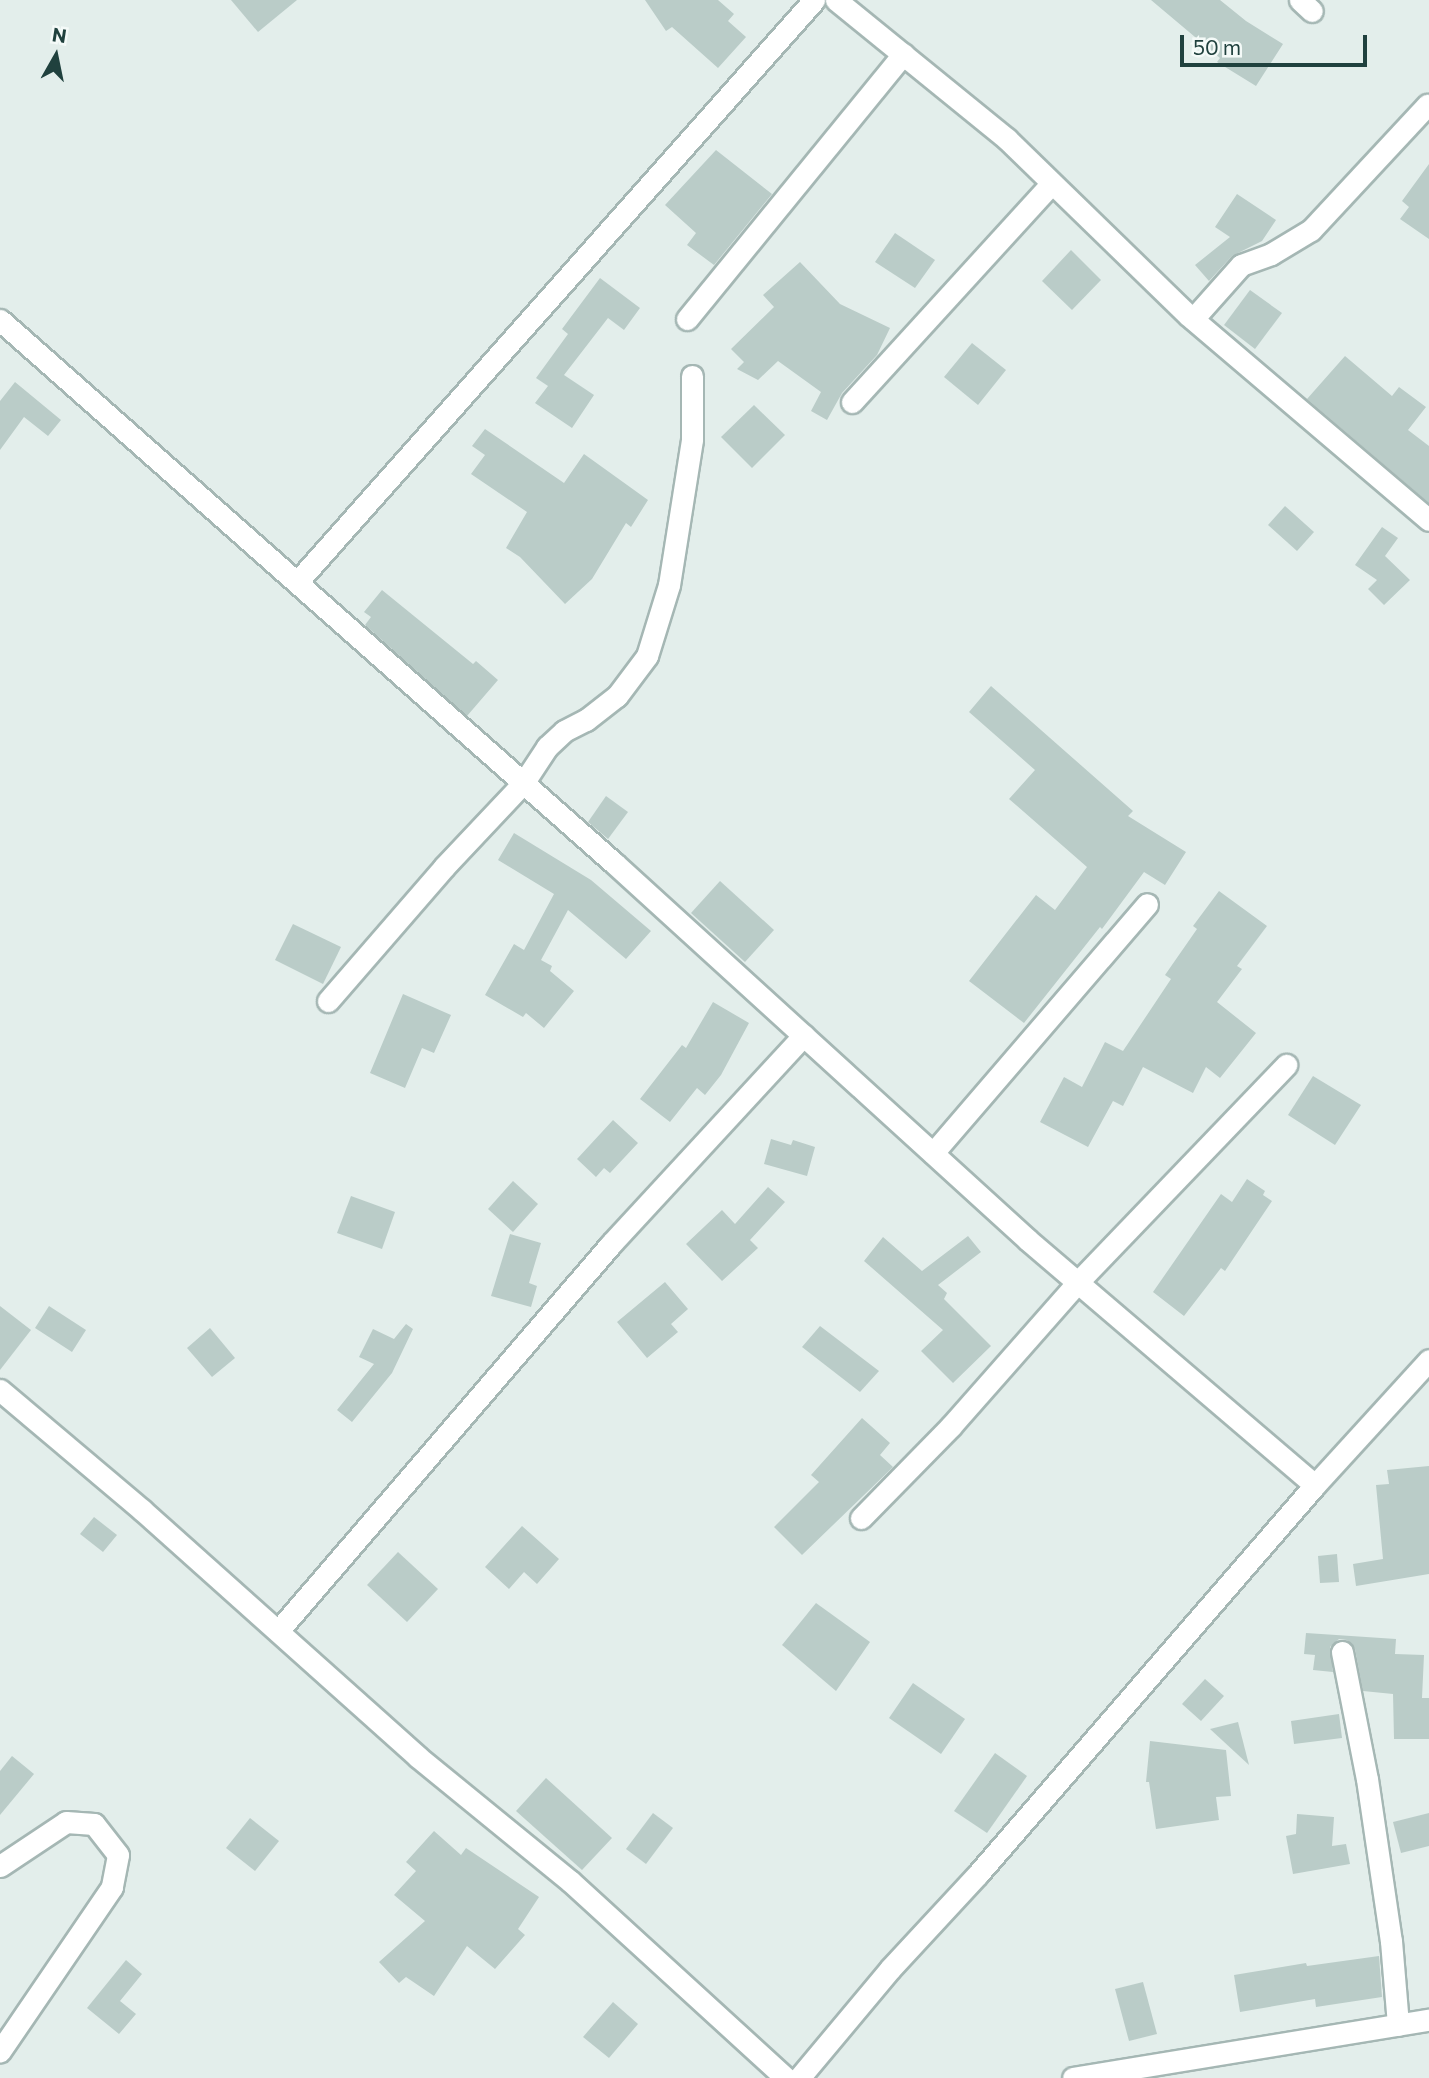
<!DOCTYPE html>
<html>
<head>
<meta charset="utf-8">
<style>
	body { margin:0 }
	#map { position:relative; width:1429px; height:2078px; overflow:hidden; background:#e3eeeb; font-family:Commissioner,sans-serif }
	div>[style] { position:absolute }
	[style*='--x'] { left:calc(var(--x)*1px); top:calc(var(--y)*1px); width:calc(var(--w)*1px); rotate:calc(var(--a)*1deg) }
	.building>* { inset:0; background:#baccc8 }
	.roads { filter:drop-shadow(2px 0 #a5b7b4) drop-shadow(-2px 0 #a5b7b4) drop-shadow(0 2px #a5b7b4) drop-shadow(0 -2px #a5b7b4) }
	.minor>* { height:21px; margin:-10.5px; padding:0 10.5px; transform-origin:10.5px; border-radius:10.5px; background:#fff }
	span { translate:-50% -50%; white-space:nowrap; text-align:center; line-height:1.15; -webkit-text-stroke:6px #f4faf8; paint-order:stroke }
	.north { position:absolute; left:21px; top:21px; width:70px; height:70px; -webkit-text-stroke:5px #f4faf8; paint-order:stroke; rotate:9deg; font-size:19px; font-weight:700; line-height:28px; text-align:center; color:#20413e }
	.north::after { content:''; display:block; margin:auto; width:24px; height:32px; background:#20413e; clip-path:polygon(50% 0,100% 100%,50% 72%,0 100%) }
	.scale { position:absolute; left:1180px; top:35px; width:187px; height:32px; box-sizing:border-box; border:4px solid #20413e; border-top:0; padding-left:9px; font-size:21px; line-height:24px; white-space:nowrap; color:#20413e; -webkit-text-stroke:5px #f4faf8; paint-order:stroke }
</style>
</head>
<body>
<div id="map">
	<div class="building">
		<div style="clip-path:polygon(231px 0,297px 0,258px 32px)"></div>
		<div style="clip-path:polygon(645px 0,718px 0,734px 14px,728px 21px,746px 37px,718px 68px,672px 27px,666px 31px)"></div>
		<div style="clip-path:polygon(1151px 0,1220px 0,1246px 21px,1283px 44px,1256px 86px,1217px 62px,1220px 58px)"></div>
		<div style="clip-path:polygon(716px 150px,772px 194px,714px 265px,687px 245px,696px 233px,665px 205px)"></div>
		<div style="clip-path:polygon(1429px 164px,1429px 239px,1400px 219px,1409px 207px,1402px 201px)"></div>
		<div style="clip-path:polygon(1237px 194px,1276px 220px,1262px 241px,1232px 256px,1209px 281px,1195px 265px,1230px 237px,1215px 227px)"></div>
		<div style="clip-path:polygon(895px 233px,935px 260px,915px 288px,875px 262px)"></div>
		<div style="clip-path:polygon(1071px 250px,1101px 280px,1072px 310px,1042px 281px)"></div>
		<div style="clip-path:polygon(800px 262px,840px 304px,890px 328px,877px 355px,842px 393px,827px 420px,811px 411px,821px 392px,778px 361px,758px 380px,737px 369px,744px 362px,731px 349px,774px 307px,763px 295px)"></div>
		<div style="clip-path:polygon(600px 278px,640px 308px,624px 330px,608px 318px,564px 375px,594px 395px,572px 428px,535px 403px,548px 386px,536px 378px,568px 334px,562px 329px)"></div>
		<div style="clip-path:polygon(1250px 290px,1282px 313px,1255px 349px,1224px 325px)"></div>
		<div style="clip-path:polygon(972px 343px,1006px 370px,978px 405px,944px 377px)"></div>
		<div style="clip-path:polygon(1345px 356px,1392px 396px,1399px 387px,1426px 407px,1408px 430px,1429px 446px,1429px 503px,1307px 399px)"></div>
		<div style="clip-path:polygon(15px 382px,61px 420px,48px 436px,24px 417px,0 450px,0 401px)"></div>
		<div style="clip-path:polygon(754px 405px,785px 435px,752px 468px,721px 437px)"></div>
		<div style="clip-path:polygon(485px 429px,564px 483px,584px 454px,648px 500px,631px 527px,626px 523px,592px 579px,565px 604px,520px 557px,506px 548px,527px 512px,471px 474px,485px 455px,472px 446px)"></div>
		<div style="clip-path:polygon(1285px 506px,1314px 532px,1297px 551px,1268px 525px)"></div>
		<div style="clip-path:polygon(1382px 527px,1398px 538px,1385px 556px,1410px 580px,1384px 605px,1368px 589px,1377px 580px,1355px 565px)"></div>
		<div style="clip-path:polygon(382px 590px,473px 664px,476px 661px,498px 680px,467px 716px,365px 625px,371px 617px,364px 612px)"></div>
		<div style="clip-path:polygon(991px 686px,1133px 811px,1128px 816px,1186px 852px,1165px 885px,1144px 872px,1102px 929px,1100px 927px,1024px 1023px,969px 981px,1036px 895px,1055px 910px,1087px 867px,1009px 799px,1035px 770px,969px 712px)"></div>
		<div style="clip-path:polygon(606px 796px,628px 812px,608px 839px,588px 822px)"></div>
		<div style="clip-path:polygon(514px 833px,591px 880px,651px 931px,626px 959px,568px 910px,541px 960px,552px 966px,550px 971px,574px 991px,544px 1028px,526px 1013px,523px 1017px,485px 995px,514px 944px,524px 950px,554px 894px,498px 860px)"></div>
		<div style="clip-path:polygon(720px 881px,774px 930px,745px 962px,691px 913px)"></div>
		<div style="clip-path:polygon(1219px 891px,1267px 926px,1237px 966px,1242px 969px,1217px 1002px,1256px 1033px,1220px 1078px,1206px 1067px,1193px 1093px,1143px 1067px,1123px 1106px,1113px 1101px,1088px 1147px,1040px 1122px,1064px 1077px,1082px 1087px,1105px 1042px,1123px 1051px,1171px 979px,1165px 975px,1197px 929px,1193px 926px)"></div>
		<div style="clip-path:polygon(293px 924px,341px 947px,323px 984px,275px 960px)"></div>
		<div style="clip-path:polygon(403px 994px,451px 1015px,434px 1053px,422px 1048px,405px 1088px,370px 1073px)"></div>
		<div style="clip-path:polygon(713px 1002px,749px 1023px,721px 1075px,705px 1095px,697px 1088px,670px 1122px,640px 1099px,682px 1045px,686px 1048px)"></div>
		<div style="clip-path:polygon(1313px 1076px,1361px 1105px,1335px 1145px,1288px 1115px)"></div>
		<div style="clip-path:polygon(613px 1120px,638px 1143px,610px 1173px,604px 1168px,596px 1177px,577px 1159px)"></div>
		<div style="clip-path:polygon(771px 1139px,791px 1145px,793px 1140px,815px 1147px,807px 1176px,764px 1164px)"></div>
		<div style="clip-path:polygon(1247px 1179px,1265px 1191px,1263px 1195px,1272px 1201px,1225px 1271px,1221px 1268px,1184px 1316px,1153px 1292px,1221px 1194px,1232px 1202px)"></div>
		<div style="clip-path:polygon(513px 1181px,538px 1204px,513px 1232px,488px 1209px)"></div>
		<div style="clip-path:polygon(768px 1187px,785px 1202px,750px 1240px,758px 1248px,722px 1281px,686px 1244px,722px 1210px,735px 1224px)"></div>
		<div style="clip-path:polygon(351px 1196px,395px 1212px,382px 1249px,337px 1233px)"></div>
		<div style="clip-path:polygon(510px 1234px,541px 1243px,529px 1283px,537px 1286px,531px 1307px,491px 1296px)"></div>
		<div style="clip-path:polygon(968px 1236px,981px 1252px,938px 1285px,947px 1293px,944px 1299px,991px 1346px,953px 1383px,921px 1351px,943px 1330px,864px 1261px,883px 1237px,922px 1271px)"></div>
		<div style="clip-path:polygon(665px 1282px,688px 1309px,671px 1324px,678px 1332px,647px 1358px,617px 1322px)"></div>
		<div style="clip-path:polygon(0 1306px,31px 1330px,0 1370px)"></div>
		<div style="clip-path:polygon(49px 1306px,86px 1330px,72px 1352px,35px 1328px)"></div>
		<div style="clip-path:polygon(406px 1324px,413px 1329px,392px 1373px,352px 1422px,337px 1410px,374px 1364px,359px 1357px,373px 1329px,394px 1339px)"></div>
		<div style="clip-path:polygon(820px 1326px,879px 1371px,860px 1392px,802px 1347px)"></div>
		<div style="clip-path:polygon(210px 1328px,235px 1358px,212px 1377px,187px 1348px)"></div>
		<div style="clip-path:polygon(862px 1418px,890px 1443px,880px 1455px,893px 1467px,802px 1555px,774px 1527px,819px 1482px,811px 1475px)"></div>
		<div style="clip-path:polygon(1429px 1466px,1429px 1574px,1356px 1586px,1353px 1564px,1383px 1559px,1376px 1485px,1389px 1484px,1387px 1470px)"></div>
		<div style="clip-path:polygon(94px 1517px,117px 1535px,103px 1552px,80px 1534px)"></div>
		<div style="clip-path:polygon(522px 1526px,559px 1559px,537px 1584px,524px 1572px,509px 1589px,485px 1567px)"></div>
		<div style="clip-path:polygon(398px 1552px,438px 1589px,407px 1622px,367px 1585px)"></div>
		<div style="clip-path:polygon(1337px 1554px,1339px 1582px,1320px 1583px,1318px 1556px)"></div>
		<div style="clip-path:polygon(816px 1603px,870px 1642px,836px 1691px,782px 1645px)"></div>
		<div style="clip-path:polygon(1306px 1633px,1396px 1639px,1395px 1654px,1424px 1655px,1422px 1698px,1429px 1698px,1429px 1739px,1394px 1739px,1393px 1694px,1363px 1691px,1355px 1649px,1347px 1640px,1339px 1639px,1330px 1647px,1333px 1672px,1313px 1670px,1315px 1655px,1304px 1654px)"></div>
		<div style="clip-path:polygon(1205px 1679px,1224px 1696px,1201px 1721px,1182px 1704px)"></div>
		<div style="clip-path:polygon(913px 1683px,965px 1719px,941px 1754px,889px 1718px)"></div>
		<div style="clip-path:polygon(1339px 1714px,1342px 1738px,1294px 1744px,1291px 1721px)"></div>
		<div style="clip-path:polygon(1238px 1722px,1249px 1765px,1210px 1729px)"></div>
		<div style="clip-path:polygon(1150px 1741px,1226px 1750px,1231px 1796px,1216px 1797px,1219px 1820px,1156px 1829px,1149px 1782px,1146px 1782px)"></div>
		<div style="clip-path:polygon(995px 1753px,1027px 1776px,987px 1833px,954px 1811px)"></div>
		<div style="clip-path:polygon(12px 1756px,34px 1774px,0 1815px,0 1771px)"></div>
		<div style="clip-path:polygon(546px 1778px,612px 1838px,582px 1870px,516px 1811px)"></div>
		<div style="clip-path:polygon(653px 1813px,673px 1828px,646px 1864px,626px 1849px)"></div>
		<div style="clip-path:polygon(1429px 1813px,1429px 1846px,1401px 1853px,1393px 1822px)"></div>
		<div style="clip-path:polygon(1297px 1814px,1334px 1817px,1332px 1846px,1346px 1844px,1350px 1864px,1293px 1874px,1286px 1836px,1296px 1834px)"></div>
		<div style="clip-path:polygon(250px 1818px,279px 1841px,255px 1871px,226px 1848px)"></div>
		<div style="clip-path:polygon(434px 1831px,461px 1855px,466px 1848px,539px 1897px,518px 1929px,525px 1935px,495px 1969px,467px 1946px,434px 1996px,406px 1977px,399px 1983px,379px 1962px,425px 1921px,394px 1895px,416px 1871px,406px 1862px)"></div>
		<div style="clip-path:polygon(1379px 1956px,1382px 1997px,1316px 2007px,1315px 1999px,1240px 2012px,1234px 1975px,1306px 1963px,1307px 1966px)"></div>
		<div style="clip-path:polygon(126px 1960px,142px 1974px,120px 2001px,136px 2014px,119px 2034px,87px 2008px)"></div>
		<div style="clip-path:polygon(1143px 1982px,1157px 2034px,1129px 2041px,1115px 1989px)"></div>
		<div style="clip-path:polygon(613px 2002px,638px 2024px,609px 2058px,583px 2037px)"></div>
	</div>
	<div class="roads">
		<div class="minor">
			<div style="--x:836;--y:0;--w:220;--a:39.1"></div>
			<div style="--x:1007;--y:139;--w:252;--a:44.2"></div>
			<div style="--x:1188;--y:315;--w:316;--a:40.4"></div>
			<div style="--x:1300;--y:0;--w:16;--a:43"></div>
			<div style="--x:687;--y:319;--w:342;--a:-50.8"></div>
			<div style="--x:1193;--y:319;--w:72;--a:-48.4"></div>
			<div style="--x:1241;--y:265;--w:32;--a:-20"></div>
			<div style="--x:1271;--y:254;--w:47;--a:-31"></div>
			<div style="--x:1311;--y:230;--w:171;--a:-47.1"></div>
			<div style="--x:0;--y:320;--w:820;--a:41.49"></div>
			<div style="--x:614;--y:863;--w:560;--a:42.32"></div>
			<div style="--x:1028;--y:1240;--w:377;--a:40.5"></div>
			<div style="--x:852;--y:402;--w:295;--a:-47.6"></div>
			<div style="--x:298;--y:581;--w:777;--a:-48.39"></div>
			<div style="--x:328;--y:1001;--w:177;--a:-49.1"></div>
			<div style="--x:444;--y:867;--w:117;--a:-46.7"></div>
			<div style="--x:524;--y:782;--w:42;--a:-56.7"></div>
			<div style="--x:547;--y:747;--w:23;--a:-43"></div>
			<div style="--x:564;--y:731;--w:25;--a:-27"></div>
			<div style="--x:586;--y:720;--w:39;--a:-38"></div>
			<div style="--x:617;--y:696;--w:50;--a:-53.1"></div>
			<div style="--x:647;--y:656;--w:74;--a:-72.8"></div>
			<div style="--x:669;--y:585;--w:148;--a:-81"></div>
			<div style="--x:692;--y:439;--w:63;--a:-90"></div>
			<div style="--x:933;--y:1153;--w:328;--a:-49.3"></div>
			<div style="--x:0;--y:1390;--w:186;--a:40.2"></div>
			<div style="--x:142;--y:1510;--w:370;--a:41.8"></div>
			<div style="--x:418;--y:1757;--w:196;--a:39.2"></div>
			<div style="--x:570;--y:1881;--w:292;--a:42.4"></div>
			<div style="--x:861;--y:1518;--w:129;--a:-45.6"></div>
			<div style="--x:951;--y:1426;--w:192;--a:-48.6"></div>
			<div style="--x:1078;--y:1282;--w:301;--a:-46.2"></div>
			<div style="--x:278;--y:1631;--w:511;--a:-49.29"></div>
			<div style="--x:611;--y:1244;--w:284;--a:-47.3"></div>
			<div style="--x:1342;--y:1652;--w:129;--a:78.9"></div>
			<div style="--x:1367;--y:1779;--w:164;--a:81.6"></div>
			<div style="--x:1391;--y:1941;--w:84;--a:85.2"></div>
			<div style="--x:0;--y:1866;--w:79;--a:-33.7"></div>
			<div style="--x:66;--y:1822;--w:28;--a:4"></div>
			<div style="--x:94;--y:1824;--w:39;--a:52"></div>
			<div style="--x:118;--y:1855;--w:33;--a:101"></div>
			<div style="--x:112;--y:1887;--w:199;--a:124.3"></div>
			<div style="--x:799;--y:2078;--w:142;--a:-50.1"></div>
			<div style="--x:890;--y:1969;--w:129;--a:-47.2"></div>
			<div style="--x:978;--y:1874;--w:515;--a:-49.1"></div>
			<div style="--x:1315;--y:1485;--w:169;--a:-47.6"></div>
			<div style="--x:1073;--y:2078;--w:361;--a:-9.3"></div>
		</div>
	</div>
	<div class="north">N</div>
	<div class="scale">50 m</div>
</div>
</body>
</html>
